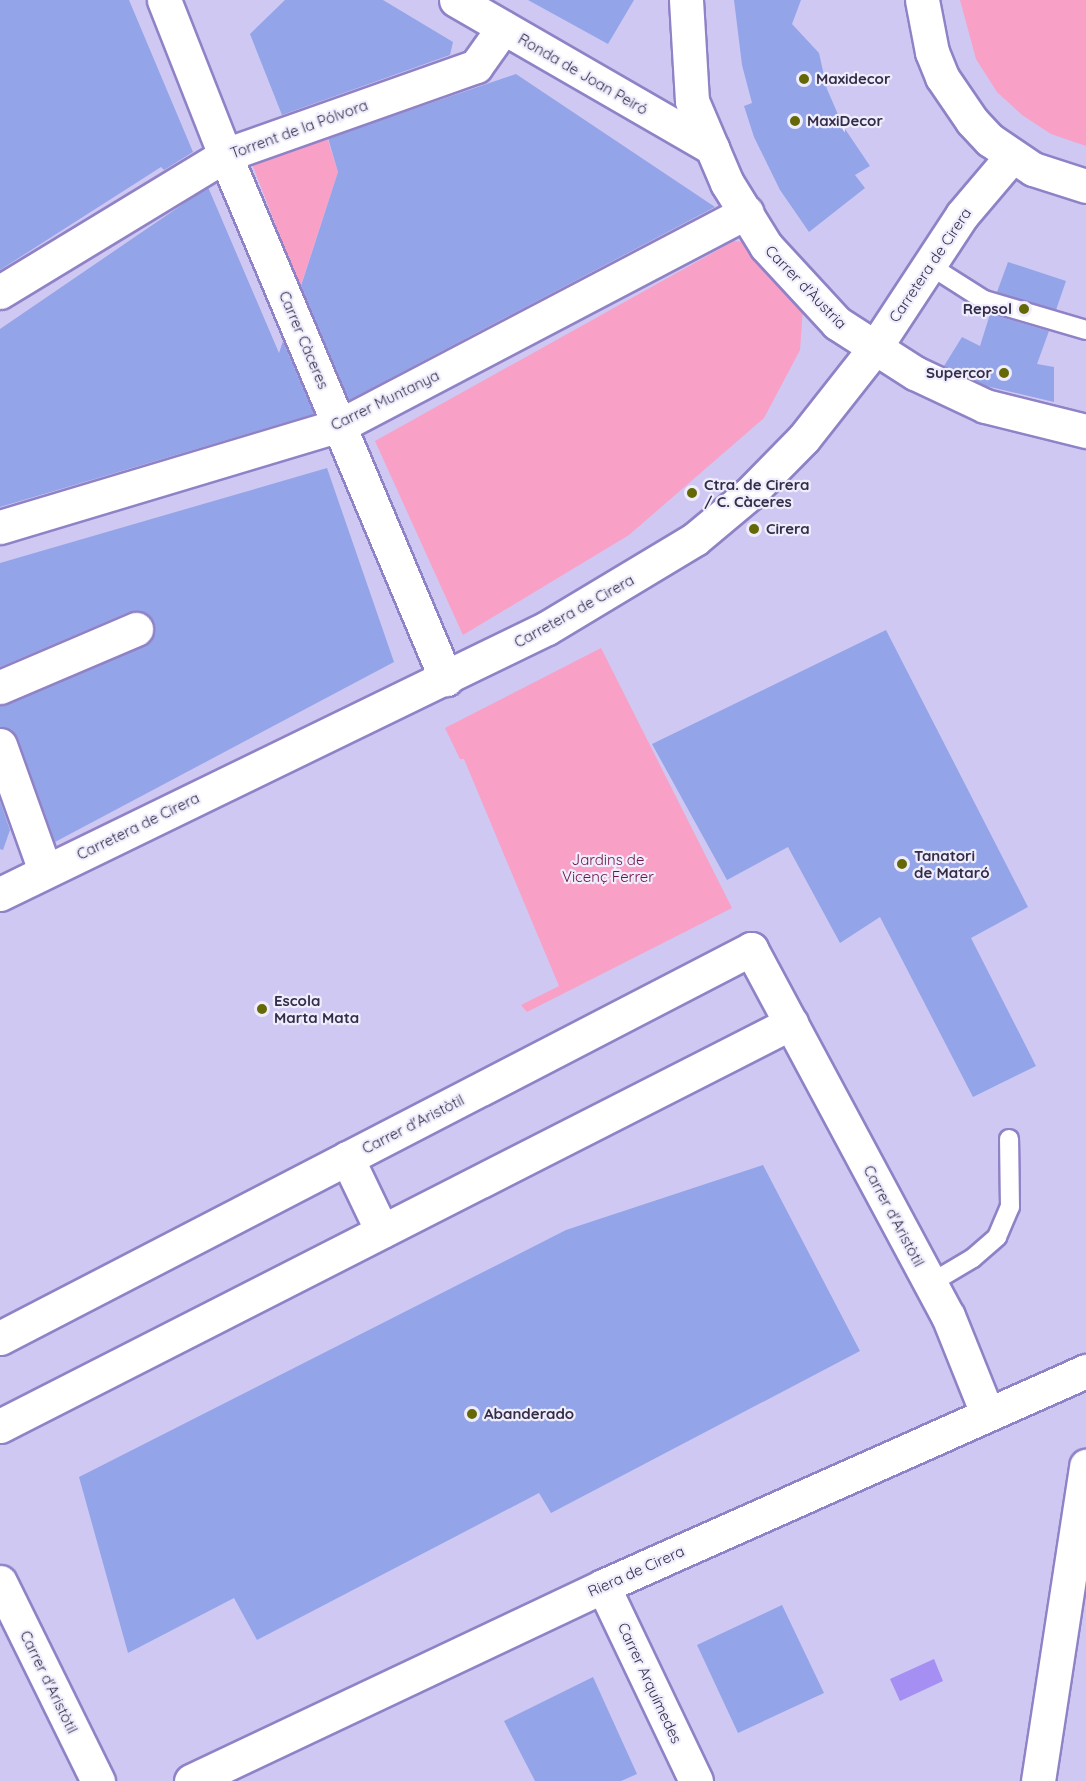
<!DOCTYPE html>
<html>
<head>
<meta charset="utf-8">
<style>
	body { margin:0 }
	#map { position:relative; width:1086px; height:1781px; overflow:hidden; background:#cfc8f3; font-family:Quicksand,sans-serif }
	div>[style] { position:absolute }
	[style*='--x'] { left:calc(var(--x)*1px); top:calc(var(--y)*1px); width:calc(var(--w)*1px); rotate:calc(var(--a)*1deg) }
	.green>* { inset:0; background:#f8a0c5 }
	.water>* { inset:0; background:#a58ff2 }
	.building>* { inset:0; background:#93a5e8 }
	.roads { filter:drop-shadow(2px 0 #9082c6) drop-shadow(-2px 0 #9082c6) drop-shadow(0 2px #9082c6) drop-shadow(0 -2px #9082c6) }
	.service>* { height:18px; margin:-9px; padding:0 9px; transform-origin:9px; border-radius:9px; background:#fff }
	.minor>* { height:33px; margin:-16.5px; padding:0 16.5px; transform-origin:16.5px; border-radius:16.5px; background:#fff }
	.tertiary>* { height:33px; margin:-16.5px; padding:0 16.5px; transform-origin:16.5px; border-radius:16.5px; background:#fff }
	.dots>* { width:16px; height:16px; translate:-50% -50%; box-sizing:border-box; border:3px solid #efedfc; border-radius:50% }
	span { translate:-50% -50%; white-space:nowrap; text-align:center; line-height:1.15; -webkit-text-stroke:4.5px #efedfc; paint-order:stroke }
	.street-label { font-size:15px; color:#332d49 }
	.poi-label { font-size:15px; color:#332d49; font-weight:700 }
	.left { translate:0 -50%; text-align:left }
	.right { translate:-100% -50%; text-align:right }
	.park-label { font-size:15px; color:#711046 }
</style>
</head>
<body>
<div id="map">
	<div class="green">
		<div style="clip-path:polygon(960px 0,1086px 0,1086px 146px,1051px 134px,1022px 115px,997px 92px,976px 59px)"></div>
		<div style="clip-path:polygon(324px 128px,338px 172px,300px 288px,249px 156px)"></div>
		<div style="clip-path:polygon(734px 241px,756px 243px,803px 308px,800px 350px,764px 418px,629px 535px,463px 635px,375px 441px)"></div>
		<div style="clip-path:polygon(601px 648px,732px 908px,527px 1012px,521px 1005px,559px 986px,464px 759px,460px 759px,445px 728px)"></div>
	</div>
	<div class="water">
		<div style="clip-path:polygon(934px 1659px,943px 1681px,900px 1701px,890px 1679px)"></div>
	</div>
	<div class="building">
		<div style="clip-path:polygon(0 0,129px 0,193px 152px,164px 170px,161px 167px,0 270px)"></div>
		<div style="clip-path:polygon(285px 0,383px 0,453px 42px,450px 55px,282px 115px,250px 34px)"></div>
		<div style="clip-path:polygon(528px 0,634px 0,608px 44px)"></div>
		<div style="clip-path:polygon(734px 0,801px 0,792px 24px,819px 53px,827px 89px,843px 126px,870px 166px,855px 175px,865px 188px,809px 232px,780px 190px,754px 137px,744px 106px,752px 103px,742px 65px)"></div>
		<div style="clip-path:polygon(516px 74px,715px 207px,349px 400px,301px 286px,338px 172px,328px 138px)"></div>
		<div style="clip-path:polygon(208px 187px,279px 353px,283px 341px,314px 414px,0 507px,0 329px)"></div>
		<div style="clip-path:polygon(1008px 262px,1066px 281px,1056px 310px,997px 292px)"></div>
		<div style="clip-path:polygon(990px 314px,1049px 331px,1037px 364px,1054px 367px,1054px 402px,986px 386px,944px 366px,962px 337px,980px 346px)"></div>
		<div style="clip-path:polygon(327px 468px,394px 662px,55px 842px,18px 739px,12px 730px,0 727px,0 705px,143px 646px,151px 640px,153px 622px,147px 614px,129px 612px,0 667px,0 563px)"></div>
		<div style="clip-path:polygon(886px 630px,1028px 907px,971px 938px,1036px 1066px,973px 1097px,880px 917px,840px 943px,788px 847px,727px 880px,652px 744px)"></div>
		<div style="clip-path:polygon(0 801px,10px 830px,3px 850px,0 849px)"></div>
		<div style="clip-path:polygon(763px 1165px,860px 1351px,551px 1513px,539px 1493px,257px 1640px,234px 1598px,128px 1653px,79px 1477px,566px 1230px)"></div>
		<div style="clip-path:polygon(782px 1605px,824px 1693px,738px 1733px,697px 1645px)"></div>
		<div style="clip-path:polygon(593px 1677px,637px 1774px,621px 1781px,535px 1781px,504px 1721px)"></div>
	</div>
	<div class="roads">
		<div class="service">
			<div style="--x:929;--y:265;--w:65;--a:32.5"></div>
			<div style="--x:984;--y:300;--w:106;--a:16.4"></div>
			<div style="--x:931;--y:1283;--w:49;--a:-30.8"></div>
			<div style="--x:973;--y:1258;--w:32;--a:-41"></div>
			<div style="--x:997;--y:1237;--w:33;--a:-67"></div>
			<div style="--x:1010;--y:1207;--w:68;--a:-90.8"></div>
		</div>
		<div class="minor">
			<div style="--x:164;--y:0;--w:167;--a:68.5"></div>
			<div style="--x:225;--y:155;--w:569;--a:67.13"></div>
			<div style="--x:456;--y:0;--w:296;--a:30"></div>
			<div style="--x:686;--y:0;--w:101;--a:86.6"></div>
			<div style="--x:692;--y:101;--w:89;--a:66.9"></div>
			<div style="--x:727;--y:183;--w:74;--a:58.2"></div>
			<div style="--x:766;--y:246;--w:105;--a:47.3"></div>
			<div style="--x:837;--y:323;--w:93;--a:32.7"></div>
			<div style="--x:915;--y:373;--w:77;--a:25.2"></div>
			<div style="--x:985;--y:406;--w:104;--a:13.9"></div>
			<div style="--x:0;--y:292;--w:263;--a:-31.3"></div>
			<div style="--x:225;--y:155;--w:266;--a:-19.5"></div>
			<div style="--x:476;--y:66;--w:47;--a:-54.6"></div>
			<div style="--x:0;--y:527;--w:356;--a:-16.7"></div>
			<div style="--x:341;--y:425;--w:458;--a:-27.7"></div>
			<div style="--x:0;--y:687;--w:148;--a:-23.1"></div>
			<div style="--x:0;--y:745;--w:134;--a:70.3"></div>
			<div style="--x:0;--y:894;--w:608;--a:-25.93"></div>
			<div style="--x:547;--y:628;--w:173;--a:-31"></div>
			<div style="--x:695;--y:539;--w:70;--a:-39.8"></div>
			<div style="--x:749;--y:494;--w:78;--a:-45.5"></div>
			<div style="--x:804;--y:438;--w:113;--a:-51.8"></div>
			<div style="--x:874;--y:349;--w:160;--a:-56.7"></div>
			<div style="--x:962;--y:215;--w:77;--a:-49.7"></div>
			<div style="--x:347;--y:1158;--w:81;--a:64.4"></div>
			<div style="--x:0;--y:1338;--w:846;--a:-27.38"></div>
			<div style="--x:751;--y:949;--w:417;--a:61.8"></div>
			<div style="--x:948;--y:1316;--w:105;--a:68.1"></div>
			<div style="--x:0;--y:1426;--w:888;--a:-27"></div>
			<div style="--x:0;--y:1582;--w:222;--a:63.8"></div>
			<div style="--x:603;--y:1586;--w:216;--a:64.5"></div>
			<div style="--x:191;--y:1781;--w:456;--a:-25.3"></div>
			<div style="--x:603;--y:1586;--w:529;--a:-24"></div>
		</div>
		<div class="tertiary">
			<div style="--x:922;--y:0;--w:53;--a:79.1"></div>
			<div style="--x:932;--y:52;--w:27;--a:68"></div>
			<div style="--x:942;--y:77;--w:53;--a:55.7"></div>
			<div style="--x:972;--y:121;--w:26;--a:47"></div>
			<div style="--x:990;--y:140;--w:52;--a:34"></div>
			<div style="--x:1033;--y:169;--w:56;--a:17.8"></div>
			<div style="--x:1038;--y:1781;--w:319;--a:-81.3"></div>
		</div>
	</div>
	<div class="dots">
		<div style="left:804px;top:79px;background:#646807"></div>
		<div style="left:795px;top:121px;background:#646807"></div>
		<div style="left:1024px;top:309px;background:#646807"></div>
		<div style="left:1004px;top:373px;background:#646807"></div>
		<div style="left:692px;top:493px;background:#646807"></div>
		<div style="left:754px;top:529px;background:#646807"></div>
		<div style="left:902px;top:864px;background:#646807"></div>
		<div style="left:262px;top:1009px;background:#646807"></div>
		<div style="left:472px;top:1414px;background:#646807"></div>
	</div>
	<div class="street-label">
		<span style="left:583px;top:74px;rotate:30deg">Ronda de Joan Peiró</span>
		<span style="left:299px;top:129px;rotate:-20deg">Torrent de la Pólvora</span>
		<span style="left:930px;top:265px;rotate:-56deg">Carretera de Cirera</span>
		<span style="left:806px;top:287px;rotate:46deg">Carrer d'Àustria</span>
		<span style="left:304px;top:340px;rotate:67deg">Carrer Càceres</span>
		<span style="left:385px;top:400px;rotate:-26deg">Carrer Muntanya</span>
		<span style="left:574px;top:611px;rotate:-29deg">Carretera de Cirera</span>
		<span style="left:138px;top:826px;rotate:-26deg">Carretera de Cirera</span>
		<span style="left:413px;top:1124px;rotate:-27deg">Carrer d'Aristòtil</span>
		<span style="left:894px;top:1216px;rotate:62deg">Carrer d'Aristòtil</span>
		<span style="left:636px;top:1571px;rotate:-24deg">Riera de Cirera</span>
		<span style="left:49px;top:1682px;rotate:64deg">Carrer d'Aristòtil</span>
		<span style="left:650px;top:1683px;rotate:65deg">Carrer Arquímedes</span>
	</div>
	<div class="poi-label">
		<span class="left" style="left:816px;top:79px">Maxidecor</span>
		<span class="left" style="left:807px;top:121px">MaxiDecor</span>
		<span class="right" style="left:1012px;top:309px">Repsol</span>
		<span class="right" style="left:992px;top:373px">Supercor</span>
		<span class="left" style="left:704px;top:493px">Ctra. de Cirera<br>/ C. Càceres</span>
		<span class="left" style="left:766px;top:529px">Cirera</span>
		<span class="left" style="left:914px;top:864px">Tanatori<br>de Mataró</span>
		<span class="left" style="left:274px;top:1009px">Escola<br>Marta Mata</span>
		<span class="left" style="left:484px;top:1414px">Abanderado</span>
	</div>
	<div class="park-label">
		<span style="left:608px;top:868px">Jardins de<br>Vicenç Ferrer</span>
	</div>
</div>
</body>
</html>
